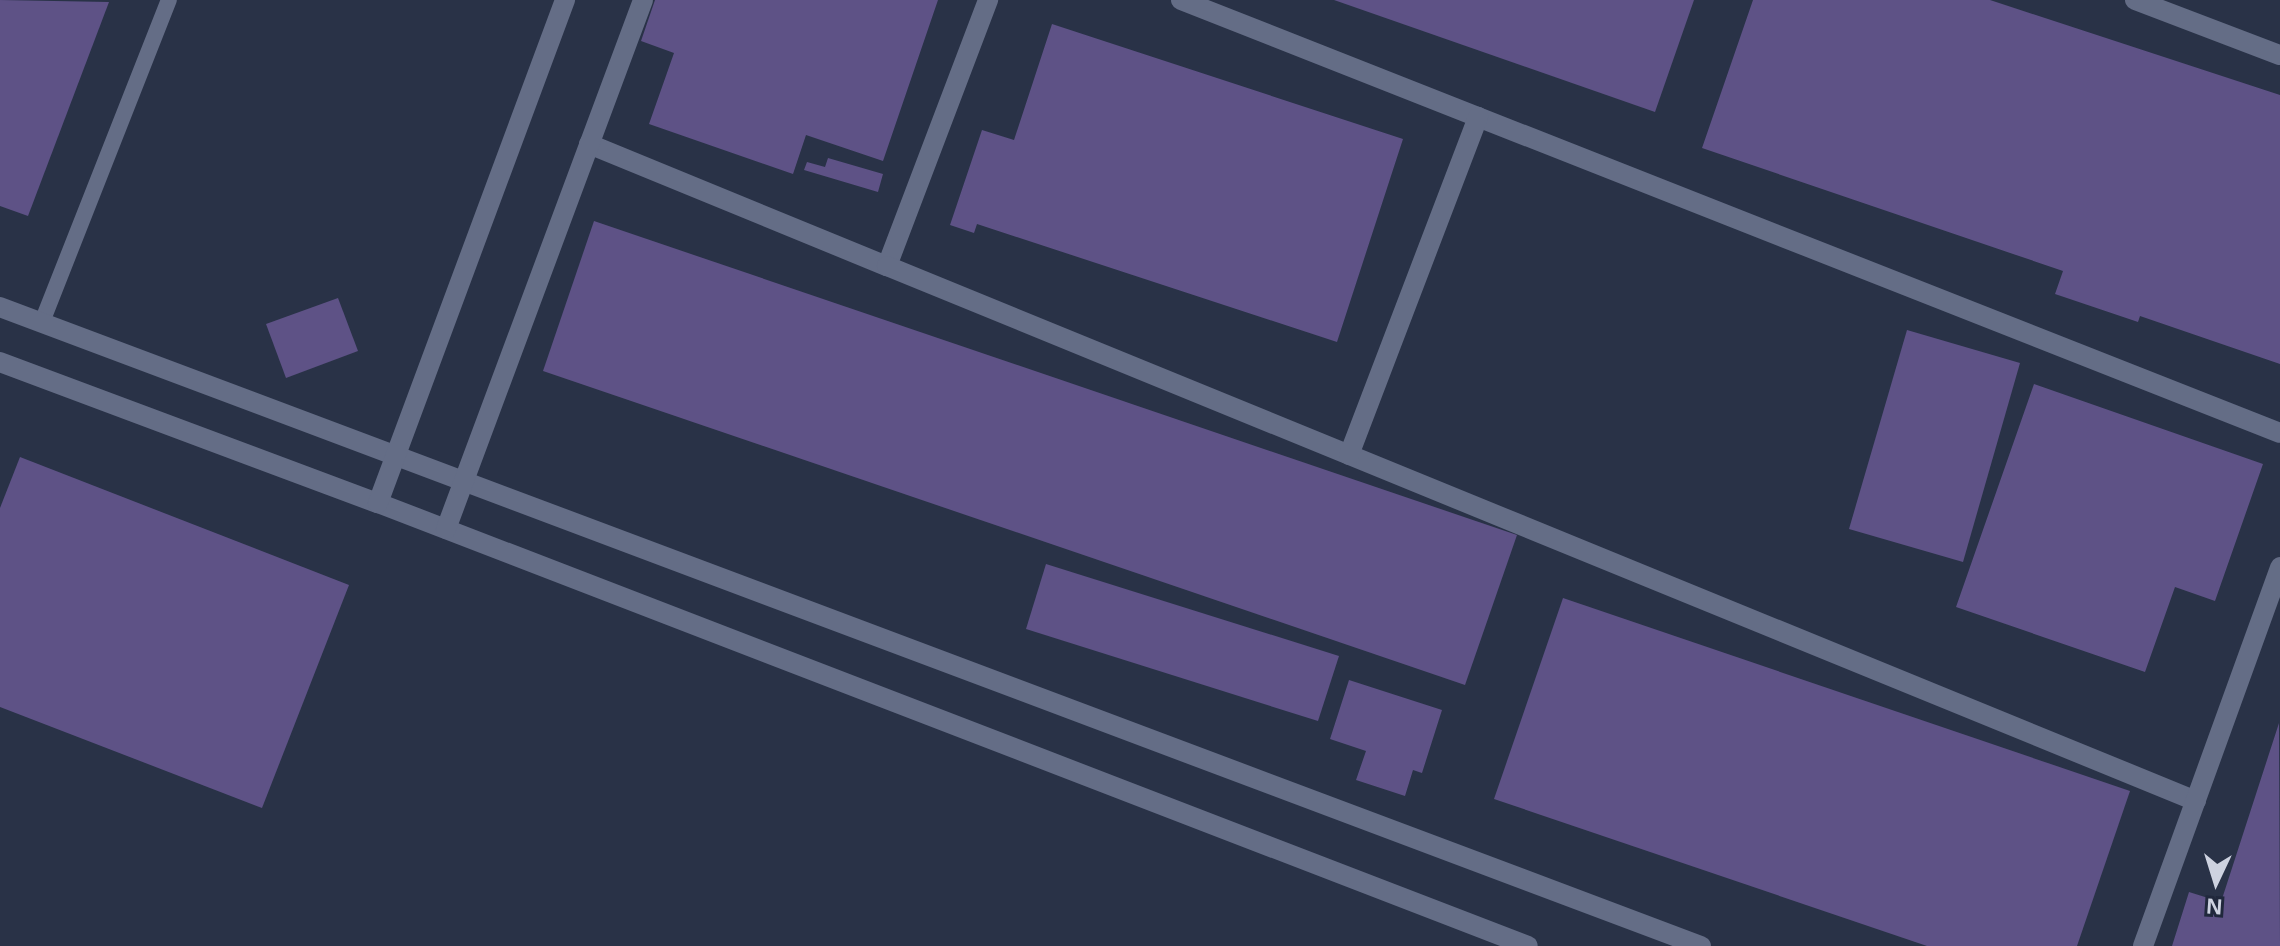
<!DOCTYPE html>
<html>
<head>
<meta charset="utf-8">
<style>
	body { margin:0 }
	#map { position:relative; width:2280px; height:946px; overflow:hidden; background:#293247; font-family:Helvetica,sans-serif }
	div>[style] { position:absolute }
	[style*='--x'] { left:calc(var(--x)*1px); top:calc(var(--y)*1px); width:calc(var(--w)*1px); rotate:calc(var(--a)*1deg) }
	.building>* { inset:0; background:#5e5286 }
	.lane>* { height:16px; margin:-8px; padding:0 8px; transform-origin:8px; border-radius:8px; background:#646d86 }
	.street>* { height:20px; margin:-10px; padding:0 10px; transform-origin:10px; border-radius:10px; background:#646d86 }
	span { translate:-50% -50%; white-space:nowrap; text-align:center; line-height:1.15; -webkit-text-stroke:7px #20283c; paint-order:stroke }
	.north { position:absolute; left:2176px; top:842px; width:80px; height:80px; -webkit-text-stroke:6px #20283c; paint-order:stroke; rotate:184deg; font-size:22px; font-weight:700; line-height:32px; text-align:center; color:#cdd2e0 }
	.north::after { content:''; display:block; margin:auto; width:28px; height:36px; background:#cdd2e0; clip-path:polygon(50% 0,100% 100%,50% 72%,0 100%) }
</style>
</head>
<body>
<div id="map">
	<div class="building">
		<div style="clip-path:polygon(0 0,109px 2px,28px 216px,0 206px)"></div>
		<div style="clip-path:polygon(655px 0,938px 0,883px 161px,806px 135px,793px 174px,649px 124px,674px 53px,641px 41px)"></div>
		<div style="clip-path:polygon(1334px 0,1694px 0,1655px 112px)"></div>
		<div style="clip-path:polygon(1753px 0,1990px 0,2280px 95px,2280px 364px,2140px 316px,2138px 322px,2055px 294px,2063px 271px,1702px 148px)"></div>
		<div style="clip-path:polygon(1052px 24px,1403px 139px,1337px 342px,977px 224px,974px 233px,950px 225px,982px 130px,1014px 140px)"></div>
		<div style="clip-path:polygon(828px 158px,883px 174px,878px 192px,804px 170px,807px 162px,825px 167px)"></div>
		<div style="clip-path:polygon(594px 221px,1517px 535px,1465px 685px,543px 371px)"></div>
		<div style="clip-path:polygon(338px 298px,358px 351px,286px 378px,266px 324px)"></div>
		<div style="clip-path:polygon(1907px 330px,2020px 363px,1963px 562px,1849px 529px)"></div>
		<div style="clip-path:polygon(2034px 384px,2263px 464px,2215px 601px,2175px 587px,2145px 672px,1956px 607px)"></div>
		<div style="clip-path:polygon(20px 457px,349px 585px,262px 808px,0 707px,0 508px)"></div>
		<div style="clip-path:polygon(1046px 564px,1339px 656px,1318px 721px,1026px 629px)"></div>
		<div style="clip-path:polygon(1563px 598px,2130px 791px,2077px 946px,1927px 946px,1494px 799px)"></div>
		<div style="clip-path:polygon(1349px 680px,1442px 710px,1422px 773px,1413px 770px,1405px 796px,1356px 780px,1366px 751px,1330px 739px)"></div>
		<div style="clip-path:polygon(2279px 723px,2280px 946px,2172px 946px,2189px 892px,2221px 902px)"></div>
	</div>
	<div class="lane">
		<div style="--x:42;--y:322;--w:346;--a:-68.5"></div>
	</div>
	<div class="street">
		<div style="--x:1181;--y:0;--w:1181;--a:21.5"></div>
		<div style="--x:2135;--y:0;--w:155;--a:20.8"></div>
		<div style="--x:589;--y:144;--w:322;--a:22.3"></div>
		<div style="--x:887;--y:266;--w:285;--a:-69.2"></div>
		<div style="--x:887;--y:266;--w:1414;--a:22.23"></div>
		<div style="--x:0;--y:307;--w:1817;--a:20.59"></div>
		<div style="--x:0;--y:362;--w:403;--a:20.5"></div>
		<div style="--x:378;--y:503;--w:1232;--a:21.07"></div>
		<div style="--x:1349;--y:455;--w:362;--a:-69.1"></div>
		<div style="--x:378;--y:503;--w:537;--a:-69.61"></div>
		<div style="--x:446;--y:529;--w:564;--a:-69.57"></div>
		<div style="--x:2143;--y:946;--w:403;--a:-70.1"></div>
	</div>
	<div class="north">N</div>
</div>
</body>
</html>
